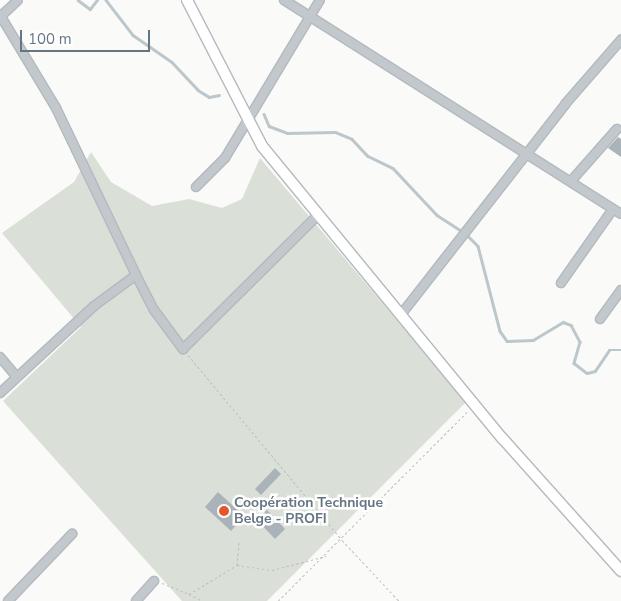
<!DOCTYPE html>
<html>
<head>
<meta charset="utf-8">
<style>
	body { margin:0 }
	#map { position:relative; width:621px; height:601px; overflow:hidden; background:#fafaf8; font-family:"Nunito Sans",sans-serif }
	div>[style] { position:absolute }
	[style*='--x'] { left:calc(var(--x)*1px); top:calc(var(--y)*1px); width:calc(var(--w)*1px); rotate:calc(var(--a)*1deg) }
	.green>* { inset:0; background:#dadfd7 }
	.stream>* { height:2.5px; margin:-1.25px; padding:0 1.25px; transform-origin:1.25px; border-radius:1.25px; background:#bbc7cb }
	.building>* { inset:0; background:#aab3b9 }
	.path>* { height:1px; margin-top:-0.5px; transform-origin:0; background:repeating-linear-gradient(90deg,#bbbfc2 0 2.5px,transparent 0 5px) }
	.roads { filter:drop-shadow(1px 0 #b3babf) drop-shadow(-1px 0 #b3babf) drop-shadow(0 1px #b3babf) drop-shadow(0 -1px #b3babf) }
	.street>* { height:8px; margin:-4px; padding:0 4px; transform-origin:4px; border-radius:4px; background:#c3c8cc }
	.secondary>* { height:10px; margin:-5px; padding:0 5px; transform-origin:5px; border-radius:5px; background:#fff }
	.dots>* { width:14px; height:14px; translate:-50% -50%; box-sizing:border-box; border:2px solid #fff; border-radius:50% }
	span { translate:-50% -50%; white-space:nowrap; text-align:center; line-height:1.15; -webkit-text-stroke:5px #fff; paint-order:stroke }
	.poi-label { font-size:14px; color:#657683; font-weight:700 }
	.left { translate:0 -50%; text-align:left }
	.scale { position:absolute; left:20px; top:30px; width:130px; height:22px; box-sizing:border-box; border:2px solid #657683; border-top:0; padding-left:6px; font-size:15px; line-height:18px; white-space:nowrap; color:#657683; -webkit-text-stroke:4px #fff; paint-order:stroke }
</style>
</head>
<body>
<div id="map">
	<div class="green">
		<div style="clip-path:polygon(91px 152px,111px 182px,152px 206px,189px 199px,222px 208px,242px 199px,260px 158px,466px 402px,267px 601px,182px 601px,3px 401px,81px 327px,2px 233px,74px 182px)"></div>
	</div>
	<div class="stream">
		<div style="--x:78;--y:0;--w:15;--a:37"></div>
		<div style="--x:90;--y:9;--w:11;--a:-52"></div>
		<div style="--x:106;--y:0;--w:44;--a:52.4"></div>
		<div style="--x:133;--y:35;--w:47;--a:34.7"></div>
		<div style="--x:172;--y:62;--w:38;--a:47"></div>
		<div style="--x:198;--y:90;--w:13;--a:32"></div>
		<div style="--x:209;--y:97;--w:10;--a:-11"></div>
		<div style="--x:264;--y:114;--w:13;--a:67"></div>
		<div style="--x:269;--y:126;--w:19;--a:21"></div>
		<div style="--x:287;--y:133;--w:48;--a:-1.2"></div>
		<div style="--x:335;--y:132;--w:18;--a:22"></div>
		<div style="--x:352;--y:139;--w:23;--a:47"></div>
		<div style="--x:368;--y:156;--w:28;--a:26"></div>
		<div style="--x:393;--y:168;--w:64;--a:46.9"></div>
		<div style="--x:437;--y:215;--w:33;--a:33"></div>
		<div style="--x:465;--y:233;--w:18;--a:45"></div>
		<div style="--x:478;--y:246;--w:88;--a:75.5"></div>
		<div style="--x:500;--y:331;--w:12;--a:55"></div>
		<div style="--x:507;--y:341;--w:26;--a:-2"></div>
		<div style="--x:533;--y:340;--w:35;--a:-31"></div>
		<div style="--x:563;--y:322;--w:9;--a:21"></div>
		<div style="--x:571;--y:325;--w:19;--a:62"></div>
		<div style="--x:580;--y:342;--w:22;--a:106"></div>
		<div style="--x:574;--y:363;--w:16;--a:38"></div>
		<div style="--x:587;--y:373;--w:8;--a:-14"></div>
		<div style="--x:595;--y:371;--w:25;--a:-56"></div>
		<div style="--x:609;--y:350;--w:12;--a:0"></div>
	</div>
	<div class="building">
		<div style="clip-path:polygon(618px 137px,621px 139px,621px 157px,608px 148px)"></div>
		<div style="clip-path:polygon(275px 468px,281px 474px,261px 495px,255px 489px)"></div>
		<div style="clip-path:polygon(218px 492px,244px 516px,231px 531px,205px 507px)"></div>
		<div style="clip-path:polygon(267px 510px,285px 529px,275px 539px,257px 520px)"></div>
	</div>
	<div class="path">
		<div style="--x:188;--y:355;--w:241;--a:50.2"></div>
		<div style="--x:342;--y:540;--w:83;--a:46.9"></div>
		<div style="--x:237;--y:565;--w:35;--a:8"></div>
		<div style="--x:272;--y:570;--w:56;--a:-14.5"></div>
		<div style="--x:162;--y:583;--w:29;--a:22"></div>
		<div style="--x:189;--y:594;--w:56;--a:-31.1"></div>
		<div style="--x:237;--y:565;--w:24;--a:-85"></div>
		<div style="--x:189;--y:594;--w:16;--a:27"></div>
		<div style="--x:263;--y:601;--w:7;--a:0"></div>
		<div style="--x:278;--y:601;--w:269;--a:-45"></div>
	</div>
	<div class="roads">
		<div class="street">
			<div style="--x:284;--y:0;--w:399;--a:32.4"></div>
			<div style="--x:0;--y:15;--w:109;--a:58.9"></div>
			<div style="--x:56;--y:108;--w:185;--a:64.4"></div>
			<div style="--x:136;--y:275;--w:52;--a:143.6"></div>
			<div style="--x:94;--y:306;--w:128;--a:137.2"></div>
			<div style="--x:1;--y:16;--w:23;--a:-43"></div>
			<div style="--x:572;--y:180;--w:68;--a:-48.6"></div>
			<div style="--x:196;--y:187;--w:41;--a:-45"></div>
			<div style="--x:225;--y:158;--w:184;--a:-59"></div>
			<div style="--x:136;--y:275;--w:39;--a:63"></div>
			<div style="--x:154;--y:310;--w:49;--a:53.4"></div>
			<div style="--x:183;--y:349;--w:189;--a:-44.8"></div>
			<div style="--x:561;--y:283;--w:90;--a:-54.9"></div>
			<div style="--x:403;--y:312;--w:265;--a:-52"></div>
			<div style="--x:566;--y:103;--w:84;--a:-48.9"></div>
			<div style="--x:600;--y:319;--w:36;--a:-54"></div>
			<div style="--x:0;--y:357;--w:25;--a:50"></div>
			<div style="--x:8;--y:601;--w:93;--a:-46.3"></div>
			<div style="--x:136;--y:601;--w:27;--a:-48"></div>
		</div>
		<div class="secondary">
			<div style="--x:187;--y:0;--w:164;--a:62.8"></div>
			<div style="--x:262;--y:146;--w:379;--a:50.6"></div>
			<div style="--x:503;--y:439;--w:177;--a:48.2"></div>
		</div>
	</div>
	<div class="dots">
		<div style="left:224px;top:511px;background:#e4572e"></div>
	</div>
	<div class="poi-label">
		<span class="left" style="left:234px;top:511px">Coopération Technique<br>Belge - PROFI</span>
	</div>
	<div class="scale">100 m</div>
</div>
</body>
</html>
